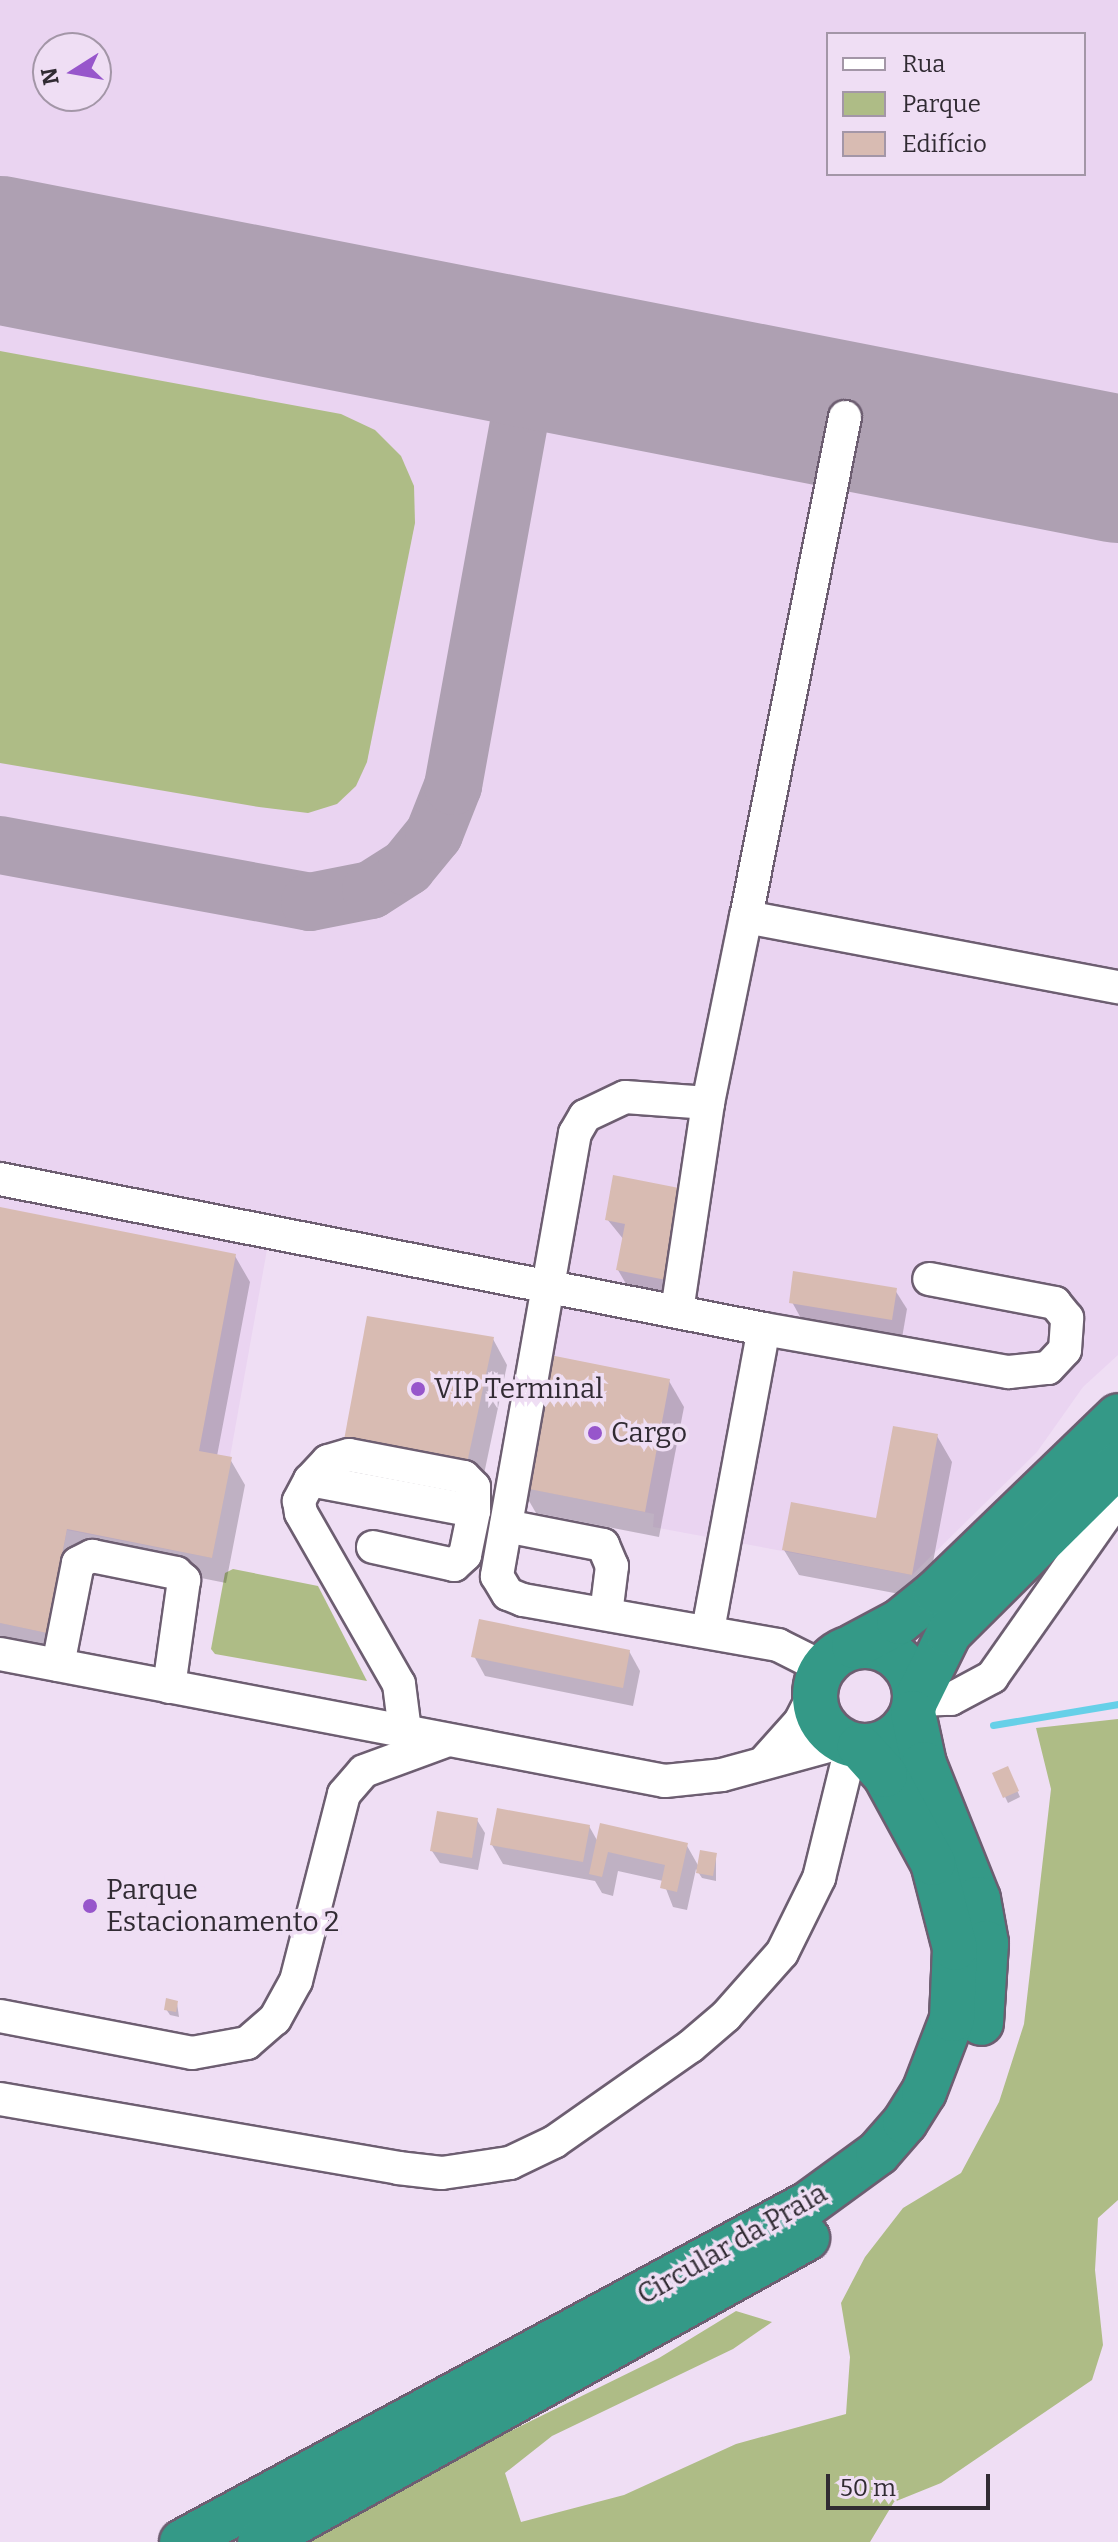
<!DOCTYPE html>
<html>
<head>
<meta charset="utf-8">
<style>
	body { margin:0 }
	#map { position:relative; width:1118px; height:2542px; overflow:hidden; background:#efdef4; font-family:Bitter,serif }
	div>[style] { position:absolute }
	[style*='--x'] { left:calc(var(--x)*1px); top:calc(var(--y)*1px); width:calc(var(--w)*1px); rotate:calc(var(--a)*1deg) }
	.built>* { inset:0; background:#ead4f1 }
	.green>* { inset:0; background:#aebc86 }
	.shadow>* { inset:0; background:#0003 }
	.stream>* { height:7px; margin:-3.5px; padding:0 3.5px; transform-origin:3.5px; border-radius:3.5px; background:#66d0e8 }
	.taxiway>* { height:58px; margin:-29px; padding:0 29px; transform-origin:29px; border-radius:29px; background:#aea0b2 }
	.runway>* { height:148px; margin:-74px; padding:0 74px; transform-origin:74px; border-radius:74px; background:#aea0b2 }
	.building>* { inset:0; background:#d8bbb2 }
	.roads { filter:drop-shadow(2px 0 #6d5e71) drop-shadow(-2px 0 #6d5e71) drop-shadow(0 2px #6d5e71) drop-shadow(0 -2px #6d5e71) }
	.minor>* { height:32px; margin:-16px; padding:0 16px; transform-origin:16px; border-radius:16px; background:#fff }
	.highway>* { height:44px; margin:-22px; padding:0 22px; transform-origin:22px; border-radius:22px; background:#349987 }
	.highway>.ring { margin:-22px; padding:0; box-sizing:content-box; background:none; border:44px solid #349987; border-radius:50% }
	.dots>* { width:22px; height:22px; translate:-50% -50%; box-sizing:border-box; border:4px solid #efdef4; border-radius:50% }
	span { translate:-50% -50%; white-space:nowrap; text-align:center; line-height:1.15; -webkit-text-stroke:7px #efdef4; paint-order:stroke }
	.poi-label { font-size:28px; color:#312b33 }
	.left { translate:0 -50%; text-align:left }
	.street-label { font-size:28px; color:#312b33 }
	.legend { position:absolute; left:826px; top:32px; width:260px; height:144px; box-sizing:border-box; background:#efdef4; border:2px solid #a396a7; margin:0; padding:10px 14px; list-style:none; font-size:24px; color:#312b33 }
	.legend li { display:flex; align-items:center; gap:16px; height:40px }
	.legend b { width:40px; border:2px solid #a396a7 }
	.north { position:absolute; left:32px; top:32px; width:80px; height:80px; box-sizing:border-box; background:#efdef4; border:2px solid #a396a7; border-radius:50%; rotate:259deg; font-size:22px; font-weight:700; line-height:32px; text-align:center; color:#312b33 }
	.north::after { content:''; display:block; margin:auto; width:28px; height:36px; background:#9756cb; clip-path:polygon(50% 0,100% 100%,50% 72%,0 100%) }
	.scale { position:absolute; left:826px; top:2474px; width:164px; height:36px; box-sizing:border-box; border:4px solid #312b33; border-top:0; padding-left:10px; font-size:24px; line-height:28px; white-space:nowrap; color:#312b33; -webkit-text-stroke:6px #efdef4; paint-order:stroke }
</style>
</head>
<body>
<div id="map">
	<div class="built">
		<div style="clip-path:polygon(evenodd,0 0,1118px 0,1118px 1355px,1083px 1387px,1037px 1452px,912px 1575px,653px 1527px,654px 1514px,495px 1482px,529px 1294px,268px 1244px,212px 1558px,67px 1530px,47px 1633px,0 1623px,0 0,828px 34px,1084px 34px,1084px 174px,828px 174px,828px 34px,0 0,48px 48px,96px 48px,96px 96px,48px 96px,48px 48px)"></div>
	</div>
	<div class="green">
		<div style="clip-path:polygon(0 351px,341px 414px,375px 430px,401px 456px,414px 486px,415px 523px,367px 762px,356px 786px,337px 804px,308px 813px,259px 807px,0 763px)"></div>
		<div style="clip-path:polygon(233px 1569px,318px 1586px,367px 1681px,215px 1654px,211px 1649px,225px 1573px)"></div>
		<div style="clip-path:polygon(1118px 1719px,1118px 2200px,1098px 2218px,1095px 2270px,1103px 2345px,1092px 2380px,941px 2483px,894px 2502px,870px 2542px,285px 2542px,659px 2358px,736px 2311px,772px 2322px,733px 2349px,552px 2436px,505px 2473px,521px 2522px,624px 2495px,736px 2444px,846px 2414px,850px 2357px,841px 2303px,865px 2257px,903px 2208px,961px 2173px,999px 2102px,1024px 2024px,1051px 1789px,1036px 1728px)"></div>
	</div>
	<div class="shadow">
		<div style="clip-path:polygon(615px 1177px,677px 1299px,629px 1289px,618px 1270px,624px 1240px,607px 1219px)"></div>
		<div style="clip-path:polygon(0 1210px,235px 1256px,250px 1282px,217px 1456px,230px 1459px,245px 1485px,226px 1583px,81px 1554px,61px 1658px,0 1645px)"></div>
		<div style="clip-path:polygon(895px 1290px,907px 1309px,902px 1338px,803px 1322px,792px 1302px)"></div>
		<div style="clip-path:polygon(493px 1339px,507px 1365px,480px 1493px,361px 1465px)"></div>
		<div style="clip-path:polygon(669px 1381px,684px 1407px,659px 1537px,536px 1513px,521px 1487px)"></div>
		<div style="clip-path:polygon(937px 1436px,952px 1462px,926px 1599px,799px 1575px,784px 1550px,878px 1520px)"></div>
		<div style="clip-path:polygon(629px 1651px,640px 1671px,633px 1706px,485px 1676px,474px 1656px)"></div>
		<div style="clip-path:polygon(994px 1774px,1010px 1774px,1020px 1797px,1008px 1803px)"></div>
		<div style="clip-path:polygon(477px 1820px,485px 1833px,478px 1870px,440px 1863px,432px 1851px)"></div>
		<div style="clip-path:polygon(589px 1826px,598px 1842px,686px 1844px,699px 1867px,716px 1854px,716px 1881px,702px 1878px,696px 1869px,687px 1910px,673px 1907px,663px 1881px,618px 1871px,613px 1896px,602px 1893px,595px 1881px,503px 1864px,492px 1845px)"></div>
		<div style="clip-path:polygon(177px 2003px,179px 2017px,170px 2015px,166px 2009px)"></div>
	</div>
	<div class="stream">
		<div style="--x:993;--y:1725;--w:127;--a:-9.5"></div>
	</div>
	<div class="taxiway">
		<div style="--x:0;--y:845;--w:315;--a:10.4"></div>
		<div style="--x:310;--y:902;--w:62;--a:-11.1"></div>
		<div style="--x:371;--y:890;--w:43;--a:-32.6"></div>
		<div style="--x:407;--y:867;--w:43;--a:-50.7"></div>
		<div style="--x:434;--y:834;--w:52;--a:-68.4"></div>
		<div style="--x:453;--y:786;--w:440;--a:-79.7"></div>
	</div>
	<div class="runway">
		<div style="--x:0;--y:250;--w:1139;--a:11.08"></div>
	</div>
	<div class="building">
		<div style="clip-path:polygon(613px 1175px,684px 1189px,666px 1280px,616px 1270px,625px 1224px,605px 1220px)"></div>
		<div style="clip-path:polygon(0 1207px,236px 1254px,199px 1451px,232px 1457px,212px 1558px,67px 1529px,47px 1633px,0 1623px)"></div>
		<div style="clip-path:polygon(793px 1271px,897px 1288px,892px 1320px,789px 1303px)"></div>
		<div style="clip-path:polygon(367px 1316px,494px 1337px,466px 1468px,344px 1440px)"></div>
		<div style="clip-path:polygon(545px 1354px,670px 1379px,645px 1512px,519px 1487px)"></div>
		<div style="clip-path:polygon(893px 1426px,938px 1434px,912px 1575px,782px 1550px,791px 1502px,876px 1518px)"></div>
		<div style="clip-path:polygon(479px 1619px,630px 1650px,623px 1688px,471px 1657px)"></div>
		<div style="clip-path:polygon(1008px 1766px,1019px 1791px,1003px 1798px,992px 1773px)"></div>
		<div style="clip-path:polygon(497px 1808px,590px 1825px,583px 1862px,490px 1845px)"></div>
		<div style="clip-path:polygon(437px 1811px,478px 1818px,472px 1858px,430px 1851px)"></div>
		<div style="clip-path:polygon(600px 1823px,688px 1843px,677px 1892px,660px 1888px,665px 1865px,608px 1852px,602px 1877px,589px 1874px)"></div>
		<div style="clip-path:polygon(700px 1850px,717px 1853px,713px 1876px,696px 1873px)"></div>
		<div style="clip-path:polygon(166px 1998px,178px 2001px,176px 2012px,164px 2010px)"></div>
	</div>
	<div class="roads">
		<div class="minor">
			<div style="--x:845;--y:417;--w:510;--a:101.2"></div>
			<div style="--x:746;--y:917;--w:379;--a:10.7"></div>
			<div style="--x:708;--y:1103;--w:83;--a:-175.9"></div>
			<div style="--x:625;--y:1097;--w:44;--a:154.6"></div>
			<div style="--x:585;--y:1116;--w:20;--a:120"></div>
			<div style="--x:575;--y:1133;--w:450;--a:100"></div>
			<div style="--x:497;--y:1576;--w:21;--a:59"></div>
			<div style="--x:508;--y:1594;--w:16;--a:22"></div>
			<div style="--x:523;--y:1600;--w:259;--a:10"></div>
			<div style="--x:778;--y:1645;--w:51;--a:26.6"></div>
			<div style="--x:0;--y:1179;--w:779;--a:11.11"></div>
			<div style="--x:764;--y:1329;--w:249;--a:10"></div>
			<div style="--x:1009;--y:1372;--w:39;--a:-6"></div>
			<div style="--x:1048;--y:1368;--w:25;--a:-47"></div>
			<div style="--x:1065;--y:1350;--w:32;--a:-86"></div>
			<div style="--x:1067;--y:1318;--w:19;--a:-129"></div>
			<div style="--x:1055;--y:1303;--w:128;--a:-169.2"></div>
			<div style="--x:677;--y:1311;--w:210;--a:-81.5"></div>
			<div style="--x:708;--y:1103;--w:190;--a:-78.5"></div>
			<div style="--x:310;--y:1480;--w:167;--a:10.7"></div>
			<div style="--x:474;--y:1511;--w:24;--a:-90"></div>
			<div style="--x:474;--y:1487;--w:14;--a:-135"></div>
			<div style="--x:464;--y:1477;--w:117;--a:-169.2"></div>
			<div style="--x:349;--y:1455;--w:22;--a:164"></div>
			<div style="--x:328;--y:1461;--w:26;--a:133"></div>
			<div style="--x:310;--y:1480;--w:24;--a:118"></div>
			<div style="--x:299;--y:1501;--w:12;--a:81"></div>
			<div style="--x:301;--y:1513;--w:197;--a:60.2"></div>
			<div style="--x:399;--y:1684;--w:47;--a:82.7"></div>
			<div style="--x:506;--y:1526;--w:99;--a:11.1"></div>
			<div style="--x:603;--y:1545;--w:23;--a:67"></div>
			<div style="--x:612;--y:1566;--w:48;--a:97.1"></div>
			<div style="--x:373;--y:1547;--w:83;--a:12.5"></div>
			<div style="--x:454;--y:1565;--w:15;--a:-42"></div>
			<div style="--x:465;--y:1555;--w:45;--a:-78.4"></div>
			<div style="--x:708;--y:1630;--w:306;--a:-79.5"></div>
			<div style="--x:0;--y:1654;--w:677;--a:10.81"></div>
			<div style="--x:665;--y:1781;--w:57;--a:-6"></div>
			<div style="--x:722;--y:1775;--w:125;--a:-15.3"></div>
			<div style="--x:58;--y:1665;--w:104;--a:-78.9"></div>
			<div style="--x:78;--y:1563;--w:16;--a:-27"></div>
			<div style="--x:92;--y:1556;--w:86;--a:11.4"></div>
			<div style="--x:176;--y:1573;--w:11;--a:41"></div>
			<div style="--x:184;--y:1580;--w:108;--a:98"></div>
			<div style="--x:916;--y:1700;--w:35;--a:-2"></div>
			<div style="--x:951;--y:1699;--w:47;--a:-28.2"></div>
			<div style="--x:992;--y:1677;--w:219;--a:-54.9"></div>
			<div style="--x:766;--y:1760;--w:51;--a:-48.2"></div>
			<div style="--x:800;--y:1722;--w:34;--a:-63"></div>
			<div style="--x:0;--y:2016;--w:196;--a:10.9"></div>
			<div style="--x:192;--y:2053;--w:56;--a:-10.3"></div>
			<div style="--x:247;--y:2043;--w:37;--a:-41"></div>
			<div style="--x:275;--y:2019;--w:43;--a:-61.1"></div>
			<div style="--x:296;--y:1981;--w:193;--a:-75.6"></div>
			<div style="--x:344;--y:1794;--w:30;--a:-49"></div>
			<div style="--x:364;--y:1771;--w:84;--a:-20.2"></div>
			<div style="--x:0;--y:2099;--w:404;--a:9.8"></div>
			<div style="--x:398;--y:2168;--w:44;--a:6.5"></div>
			<div style="--x:442;--y:2173;--w:69;--a:-8.4"></div>
			<div style="--x:510;--y:2163;--w:49;--a:-25.5"></div>
			<div style="--x:554;--y:2142;--w:167;--a:-35"></div>
			<div style="--x:691;--y:2046;--w:46;--a:-40.6"></div>
			<div style="--x:726;--y:2016;--w:84;--a:-48.4"></div>
			<div style="--x:782;--y:1953;--w:84;--a:-63.7"></div>
			<div style="--x:819;--y:1878;--w:138;--a:-76.2"></div>
		</div>
		<div class="highway">
			<div class="ring" style="left:815px;top:1646px;width:56px;height:56px"></div>
			<div style="--x:854;--y:1646;--w:51;--a:-28.1"></div>
			<div style="--x:899;--y:1622;--w:48;--a:-39"></div>
			<div style="--x:936;--y:1592;--w:253;--a:-44"></div>
			<div style="--x:916;--y:1700;--w:75;--a:-63.8"></div>
			<div style="--x:949;--y:1633;--w:238;--a:-44.8"></div>
			<div style="--x:913;--y:1713;--w:52;--a:77.8"></div>
			<div style="--x:924;--y:1764;--w:145;--a:68.2"></div>
			<div style="--x:978;--y:1899;--w:45;--a:79.7"></div>
			<div style="--x:986;--y:1943;--w:80;--a:93.6"></div>
			<div style="--x:182;--y:2542;--w:711;--a:-28.37"></div>
			<div style="--x:808;--y:2204;--w:87;--a:-36.1"></div>
			<div style="--x:878;--y:2153;--w:41;--a:-48.9"></div>
			<div style="--x:905;--y:2122;--w:36;--a:-58"></div>
			<div style="--x:924;--y:2092;--w:78;--a:-69"></div>
			<div style="--x:952;--y:2019;--w:71;--a:-87.6"></div>
			<div style="--x:955;--y:1948;--w:88;--a:-104.5"></div>
			<div style="--x:933;--y:1863;--w:100;--a:-118.6"></div>
			<div style="--x:885;--y:1775;--w:38;--a:-132"></div>
			<div style="--x:260;--y:2542;--w:626;--a:-29.06"></div>
		</div>
	</div>
	<div class="dots">
		<div style="left:418px;top:1389px;background:#9756cb"></div>
		<div style="left:595px;top:1433px;background:#9756cb"></div>
		<div style="left:90px;top:1906px;background:#9756cb"></div>
	</div>
	<div class="poi-label">
		<span class="left" style="left:434px;top:1389px">VIP Terminal</span>
		<span class="left" style="left:611px;top:1433px">Cargo</span>
		<span class="left" style="left:106px;top:1906px">Parque<br>Estacionamento 2</span>
	</div>
	<div class="street-label">
		<span style="left:732px;top:2244px;rotate:-30deg">Circular da Praia</span>
	</div>
	<ul class="legend">
	<li><b style="height:10px;background:#fff"></b>Rua</li>
	<li><b style="height:22px;background:#aebc86"></b>Parque</li>
	<li><b style="height:22px;background:#d8bbb2"></b>Edifício</li>
	</ul>
	<div class="north">N</div>
	<div class="scale">50 m</div>
</div>
</body>
</html>
